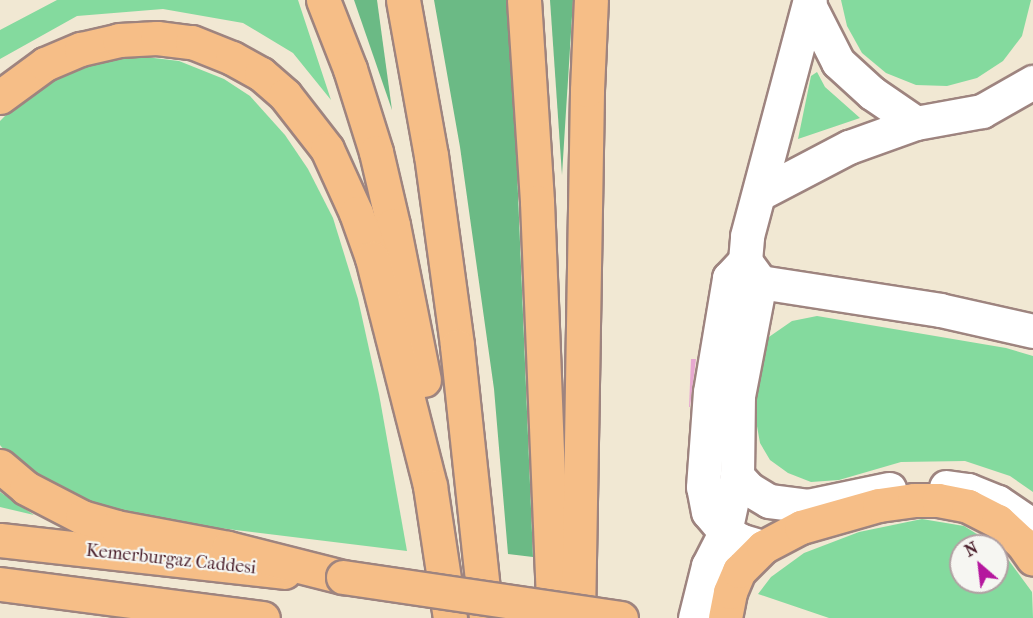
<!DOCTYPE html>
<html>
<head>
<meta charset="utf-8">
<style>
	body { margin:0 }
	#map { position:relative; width:1033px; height:618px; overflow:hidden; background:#f1e8d3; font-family:"IM FELL French Canon",serif }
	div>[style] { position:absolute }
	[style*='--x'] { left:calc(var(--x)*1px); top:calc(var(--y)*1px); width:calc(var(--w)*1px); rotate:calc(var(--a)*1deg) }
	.green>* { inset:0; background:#84da9e }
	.forest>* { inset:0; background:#6bba85 }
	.building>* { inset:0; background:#e7a9d0 }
	.roads { filter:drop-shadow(2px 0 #9e847f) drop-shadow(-2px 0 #9e847f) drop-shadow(0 2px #9e847f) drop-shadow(0 -2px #9e847f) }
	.minor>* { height:33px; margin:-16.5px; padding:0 16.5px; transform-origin:16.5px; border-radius:16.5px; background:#fff }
	.major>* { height:33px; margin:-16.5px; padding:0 16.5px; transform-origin:16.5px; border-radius:16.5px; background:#f6be87 }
	.highway>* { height:33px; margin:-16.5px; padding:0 16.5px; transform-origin:16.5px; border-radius:16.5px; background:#f6be87 }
	.bridges { filter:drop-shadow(2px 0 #9e847f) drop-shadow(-2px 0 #9e847f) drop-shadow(0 2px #9e847f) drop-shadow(0 -2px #9e847f) }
	.major-bridge>* { height:33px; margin:-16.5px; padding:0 16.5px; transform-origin:16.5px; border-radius:16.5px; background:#f6be87 }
	span { translate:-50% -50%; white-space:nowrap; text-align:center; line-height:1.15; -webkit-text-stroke:4.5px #f6f6f2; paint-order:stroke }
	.street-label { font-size:18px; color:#4a1f2b }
	.north { position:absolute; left:949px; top:534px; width:60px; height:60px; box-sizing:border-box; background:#f6f6f2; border:2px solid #b1a0a2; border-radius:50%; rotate:332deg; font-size:16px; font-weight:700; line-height:24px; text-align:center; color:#4a1f2b }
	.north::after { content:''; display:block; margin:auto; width:21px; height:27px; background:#b5179e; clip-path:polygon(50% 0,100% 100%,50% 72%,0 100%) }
</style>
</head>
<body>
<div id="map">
	<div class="green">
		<div style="clip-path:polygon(57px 0,298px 0,331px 100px,293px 53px,243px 23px,163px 9px,77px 16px,0 59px,0 30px)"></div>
		<div style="clip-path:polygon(841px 0,1031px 0,1022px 36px,1003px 61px,977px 78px,947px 86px,916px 85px,886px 73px,862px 53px,847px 26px)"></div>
		<div style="clip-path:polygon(137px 56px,179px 61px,224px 79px,250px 96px,285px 135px,308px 169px,333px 218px,358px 299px,379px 394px,407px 551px,154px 520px,58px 495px,19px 468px,0 445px,0 121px,29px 92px,80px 67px)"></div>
		<div style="clip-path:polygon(817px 72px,825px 87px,860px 118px,798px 139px,811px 76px)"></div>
		<div style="clip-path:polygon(817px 316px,1006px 348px,1033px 356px,1033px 492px,1010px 476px,965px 461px,901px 462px,839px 480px,811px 482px,788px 473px,770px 460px,760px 443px,755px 415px,757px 355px,766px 339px,792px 321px)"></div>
		<div style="clip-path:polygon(0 492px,34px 515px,0 507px)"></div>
		<div style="clip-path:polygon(922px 519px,964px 526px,996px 546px,961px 546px,961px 582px,997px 582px,997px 547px,1001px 550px,1032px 592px,1033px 618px,829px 618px,758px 594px,771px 577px,804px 553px,859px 532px)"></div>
	</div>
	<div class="forest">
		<div style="clip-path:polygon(354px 0,377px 0,392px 110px)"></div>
		<div style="clip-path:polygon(434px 0,510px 0,533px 557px,508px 554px,494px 389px,460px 147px)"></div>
		<div style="clip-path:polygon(550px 0,573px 0,562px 175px)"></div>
	</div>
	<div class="building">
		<div style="clip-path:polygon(691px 359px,696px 359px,690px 407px,689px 407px)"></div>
	</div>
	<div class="roads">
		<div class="minor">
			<div style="--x:809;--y:5;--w:64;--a:63"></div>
			<div style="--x:838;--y:62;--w:46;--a:42.4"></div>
			<div style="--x:872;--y:93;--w:53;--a:34.3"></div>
			<div style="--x:759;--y:194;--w:102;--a:-27.6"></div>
			<div style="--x:849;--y:147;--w:71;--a:-19.7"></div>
			<div style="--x:916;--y:123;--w:67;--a:-10.3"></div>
			<div style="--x:982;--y:111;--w:59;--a:-29.6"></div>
			<div style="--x:745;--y:261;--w:25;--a:-85"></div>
			<div style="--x:747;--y:236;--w:244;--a:-75.1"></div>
			<div style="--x:737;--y:476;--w:18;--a:47"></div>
			<div style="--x:749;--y:489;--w:23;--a:31"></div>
			<div style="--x:769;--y:501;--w:39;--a:7"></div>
			<div style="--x:808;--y:506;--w:83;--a:-11.9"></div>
			<div style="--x:946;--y:487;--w:22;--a:8"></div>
			<div style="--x:968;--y:490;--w:32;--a:22"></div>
			<div style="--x:998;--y:502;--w:42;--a:34.4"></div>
			<div style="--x:763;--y:547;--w:22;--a:-164"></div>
			<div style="--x:742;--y:541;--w:19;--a:-152"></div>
			<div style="--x:725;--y:532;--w:26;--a:-130"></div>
			<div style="--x:708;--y:512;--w:25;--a:-101"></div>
			<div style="--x:703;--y:487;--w:95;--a:-85.8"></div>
			<div style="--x:710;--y:392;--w:116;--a:-80.5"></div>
			<div style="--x:729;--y:278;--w:23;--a:-47"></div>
			<div style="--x:745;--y:261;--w:26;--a:54"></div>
			<div style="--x:760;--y:282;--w:182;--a:8.8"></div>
			<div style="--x:940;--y:310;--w:95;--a:12.7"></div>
			<div style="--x:695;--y:618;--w:54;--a:-76"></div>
			<div style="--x:708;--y:566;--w:38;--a:-63"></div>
			<div style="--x:725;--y:532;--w:57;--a:-77.9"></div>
			<div style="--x:737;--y:476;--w:80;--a:-89.3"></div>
			<div style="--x:738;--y:396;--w:116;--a:-79.1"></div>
		</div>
		<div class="major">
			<div style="--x:0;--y:540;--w:286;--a:6.4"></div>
			<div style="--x:0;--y:584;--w:265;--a:7.4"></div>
		</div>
		<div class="highway">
			<div style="--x:323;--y:0;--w:74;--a:68.6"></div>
			<div style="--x:350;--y:69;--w:87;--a:72.6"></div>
			<div style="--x:376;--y:152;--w:75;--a:76.9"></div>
			<div style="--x:393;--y:225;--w:158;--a:78.7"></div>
			<div style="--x:403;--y:0;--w:158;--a:79.8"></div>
			<div style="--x:431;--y:155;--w:193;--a:82.2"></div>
			<div style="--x:457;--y:346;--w:274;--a:83.9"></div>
			<div style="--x:524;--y:0;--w:202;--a:86.3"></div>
			<div style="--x:537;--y:202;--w:416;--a:87.7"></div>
			<div style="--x:0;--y:97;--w:56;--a:-36.3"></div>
			<div style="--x:45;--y:64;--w:39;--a:-23"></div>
			<div style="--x:81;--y:49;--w:39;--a:-13"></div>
			<div style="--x:119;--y:40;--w:38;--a:-3"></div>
			<div style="--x:157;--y:38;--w:35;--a:7"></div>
			<div style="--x:192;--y:42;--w:43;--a:21.8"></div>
			<div style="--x:232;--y:58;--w:33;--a:29"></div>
			<div style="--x:261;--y:74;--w:32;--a:41"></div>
			<div style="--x:285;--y:95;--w:68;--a:52.1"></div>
			<div style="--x:327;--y:149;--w:70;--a:65.6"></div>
			<div style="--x:356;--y:213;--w:48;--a:70.4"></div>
			<div style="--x:372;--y:258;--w:235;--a:75.7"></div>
			<div style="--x:430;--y:486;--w:134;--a:81.4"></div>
			<div style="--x:0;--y:466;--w:34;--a:40"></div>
			<div style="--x:26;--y:488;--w:63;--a:27.4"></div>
			<div style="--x:82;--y:517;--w:35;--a:16"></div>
			<div style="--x:116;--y:527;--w:114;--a:10.6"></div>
			<div style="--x:228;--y:548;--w:119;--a:14.2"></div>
			<div style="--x:578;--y:618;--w:528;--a:-89.02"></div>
			<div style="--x:587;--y:90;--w:90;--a:-87.5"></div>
			<div style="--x:725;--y:618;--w:26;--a:-79"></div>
			<div style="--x:730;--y:592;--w:23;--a:-67"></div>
			<div style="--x:739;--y:571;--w:34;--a:-45"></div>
			<div style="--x:763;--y:547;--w:43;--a:-27.8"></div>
			<div style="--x:801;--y:527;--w:81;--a:-15.8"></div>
			<div style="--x:879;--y:505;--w:35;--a:-8"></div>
			<div style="--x:914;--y:500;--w:24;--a:0"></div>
			<div style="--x:938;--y:500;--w:31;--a:11"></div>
			<div style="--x:968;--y:506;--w:34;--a:27"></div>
			<div style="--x:998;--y:521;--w:33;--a:43"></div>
			<div style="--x:1022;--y:543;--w:19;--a:55"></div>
		</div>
	</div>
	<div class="bridges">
		<div class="major-bridge">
			<div style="--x:343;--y:577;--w:281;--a:8.4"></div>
		</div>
	</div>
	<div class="street-label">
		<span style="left:171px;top:560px;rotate:6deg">Kemerburgaz Caddesi</span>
	</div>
	<div class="north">N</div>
</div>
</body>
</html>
